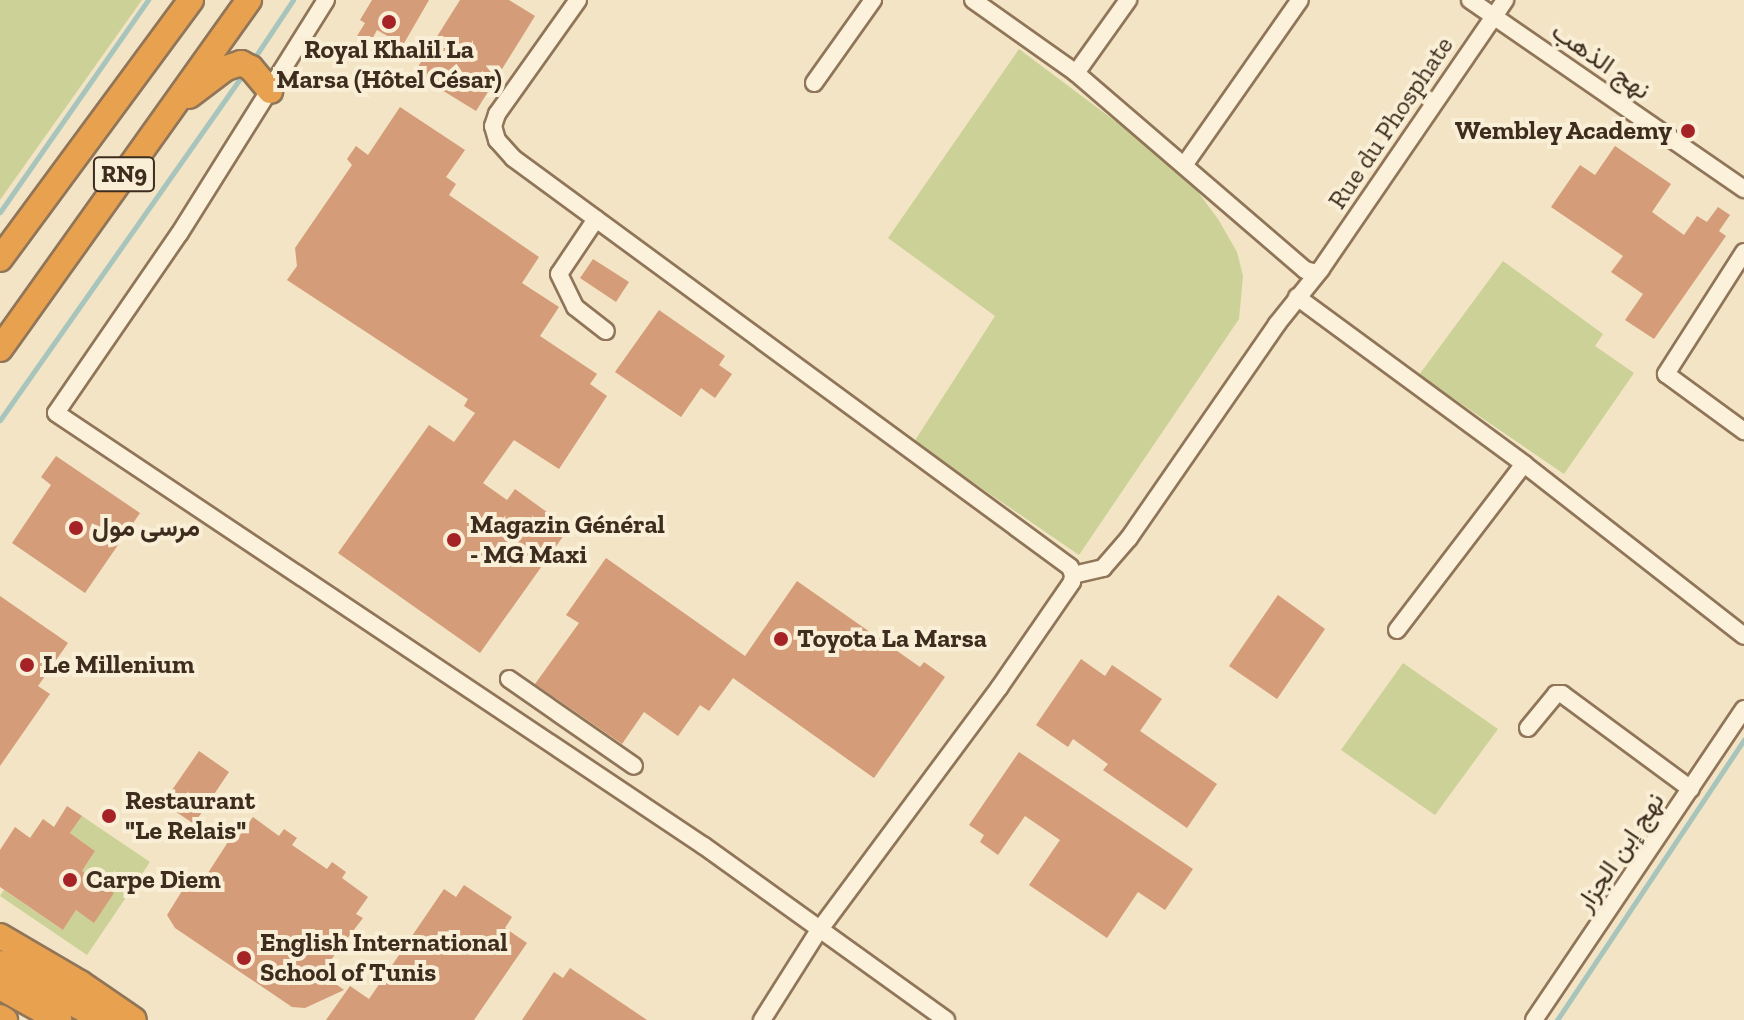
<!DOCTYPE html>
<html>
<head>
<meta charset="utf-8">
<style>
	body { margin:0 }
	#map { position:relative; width:1744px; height:1020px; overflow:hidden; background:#f2e4c5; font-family:"Zilla Slab",Vazirmatn,serif }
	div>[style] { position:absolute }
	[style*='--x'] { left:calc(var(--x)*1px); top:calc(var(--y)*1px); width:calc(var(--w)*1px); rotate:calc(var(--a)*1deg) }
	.green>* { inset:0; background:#ccd297 }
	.stream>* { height:5px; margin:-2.5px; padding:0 2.5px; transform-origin:2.5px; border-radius:2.5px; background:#a7c5bc }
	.building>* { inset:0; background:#d49c78 }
	.roads { filter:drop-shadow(2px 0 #907559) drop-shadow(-2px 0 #907559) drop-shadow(0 2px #907559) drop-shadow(0 -2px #907559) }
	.minor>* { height:16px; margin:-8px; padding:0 8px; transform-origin:8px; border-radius:8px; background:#fcf1da }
	.highway>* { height:24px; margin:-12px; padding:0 12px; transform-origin:12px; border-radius:12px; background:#e8a24f }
	.dots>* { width:22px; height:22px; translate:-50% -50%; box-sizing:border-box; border:4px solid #f9eed6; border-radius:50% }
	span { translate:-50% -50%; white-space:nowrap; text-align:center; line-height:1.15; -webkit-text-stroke:8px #f9eed6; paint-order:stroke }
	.shield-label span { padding:2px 6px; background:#f9eed6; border:2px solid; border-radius:6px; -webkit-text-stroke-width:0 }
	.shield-label { font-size:24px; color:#3e2d1e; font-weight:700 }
	.poi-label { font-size:26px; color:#3e2d1e; font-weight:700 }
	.right { translate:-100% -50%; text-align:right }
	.left { translate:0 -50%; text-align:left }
	.street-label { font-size:26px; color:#3e2d1e }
</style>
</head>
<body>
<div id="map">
	<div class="green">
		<div style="clip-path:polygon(0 0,142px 0,0 200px)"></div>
		<div style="clip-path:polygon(1019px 49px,1183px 172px,1218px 219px,1237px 252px,1243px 276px,1239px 319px,1079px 555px,914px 442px,995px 316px,888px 238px)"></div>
		<div style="clip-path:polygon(1503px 261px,1603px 334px,1595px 346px,1634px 373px,1564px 474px,1419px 375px)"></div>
		<div style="clip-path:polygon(1403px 663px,1498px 729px,1435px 815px,1341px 750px)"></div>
		<div style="clip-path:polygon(82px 816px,150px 862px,87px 955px,0 896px,4px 890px,63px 930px,76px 910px,94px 922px,82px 871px,95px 851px,70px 833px)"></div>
	</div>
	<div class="stream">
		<div style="--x:257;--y:54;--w:65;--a:-56.3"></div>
		<div style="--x:0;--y:212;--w:259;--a:-55.1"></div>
		<div style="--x:0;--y:420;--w:426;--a:-54.9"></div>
		<div style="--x:1557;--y:1020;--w:337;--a:-56.3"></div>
	</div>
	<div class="building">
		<div style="clip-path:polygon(372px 0,429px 0,403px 45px,377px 30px,370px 43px,357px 36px,365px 23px,360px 20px)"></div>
		<div style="clip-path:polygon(460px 0,509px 0,535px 16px,476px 111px,414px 73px)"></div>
		<div style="clip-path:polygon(400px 107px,465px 150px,446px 177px,456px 184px,449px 195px,539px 257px,522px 283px,559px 307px,540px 336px,597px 374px,590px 384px,607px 396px,559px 469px,514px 440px,483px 483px,507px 500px,515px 489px,569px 528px,480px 653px,338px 553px,429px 425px,454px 442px,475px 413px,464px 406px,468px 399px,287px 280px,297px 266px,295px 248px,352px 165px,347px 159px,356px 146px,368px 155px)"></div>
		<div style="clip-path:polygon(1615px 146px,1671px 184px,1652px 212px,1684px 235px,1697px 216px,1707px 222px,1718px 207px,1730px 215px,1719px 231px,1726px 236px,1654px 339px,1625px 320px,1643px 294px,1611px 272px,1623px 256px,1551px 207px,1580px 165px,1595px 175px)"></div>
		<div style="clip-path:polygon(593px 259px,629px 282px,616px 302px,580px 278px)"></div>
		<div style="clip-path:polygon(659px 310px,725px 356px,719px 365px,732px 374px,715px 398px,701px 388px,681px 417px,615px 372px)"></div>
		<div style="clip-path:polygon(56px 456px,140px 513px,85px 593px,12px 543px,51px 485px,41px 477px)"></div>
		<div style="clip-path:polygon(606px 558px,745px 656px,797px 581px,920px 667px,924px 662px,945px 677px,874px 778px,733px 678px,709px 711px,700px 705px,678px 736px,644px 712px,622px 744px,535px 684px,579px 623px,566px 615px)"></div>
		<div style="clip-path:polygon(1278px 595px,1325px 629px,1277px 699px,1229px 666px)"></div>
		<div style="clip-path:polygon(0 596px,68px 643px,38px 686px,50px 694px,0 766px)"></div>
		<div style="clip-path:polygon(1081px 659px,1105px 676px,1112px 665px,1162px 699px,1140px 731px,1217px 784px,1187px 828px,1103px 770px,1108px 764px,1073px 739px,1068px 747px,1036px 725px)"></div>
		<div style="clip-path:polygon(199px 751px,229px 772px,194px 824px,163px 803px)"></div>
		<div style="clip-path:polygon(1019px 752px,1193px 869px,1165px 910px,1138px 892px,1107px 938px,1029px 885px,1060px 840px,1025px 816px,998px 855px,980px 842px,984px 835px,969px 825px)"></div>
		<div style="clip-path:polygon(67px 806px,82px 816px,70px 833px,95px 851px,82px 871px,114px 893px,94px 923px,76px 910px,63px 930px,0 887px,0 850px,15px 827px,30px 838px,43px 819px,54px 827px)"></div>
		<div style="clip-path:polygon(253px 817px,279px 836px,284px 829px,297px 838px,292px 845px,327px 869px,332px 862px,346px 872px,342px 878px,368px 897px,356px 914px,363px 918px,321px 973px,344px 990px,305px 1008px,292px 1007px,175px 928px,167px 915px,187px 883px,197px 890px,235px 831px,240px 835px)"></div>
		<div style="clip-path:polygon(464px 885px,512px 917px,505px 928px,527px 943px,474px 1020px,326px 1020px,350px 986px,369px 999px,444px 889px,456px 897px)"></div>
		<div style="clip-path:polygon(570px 968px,647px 1020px,522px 1020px,554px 972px,563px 978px)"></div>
	</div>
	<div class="roads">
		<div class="minor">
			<div style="--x:326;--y:0;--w:276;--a:122.1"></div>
			<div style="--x:179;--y:234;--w:217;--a:124.5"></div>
			<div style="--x:56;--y:413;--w:779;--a:33.75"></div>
			<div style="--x:704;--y:846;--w:298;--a:35.7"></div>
			<div style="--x:578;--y:0;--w:140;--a:125.4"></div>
			<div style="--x:497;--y:114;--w:13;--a:108"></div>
			<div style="--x:493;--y:126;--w:15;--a:74"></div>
			<div style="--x:497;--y:140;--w:24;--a:48"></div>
			<div style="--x:513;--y:158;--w:691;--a:36.29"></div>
			<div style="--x:1070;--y:567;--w:9;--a:69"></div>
			<div style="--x:1073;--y:575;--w:7;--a:98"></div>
			<div style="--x:1072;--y:582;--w:129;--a:124.6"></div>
			<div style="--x:999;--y:688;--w:302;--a:126.6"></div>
			<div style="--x:819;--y:930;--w:107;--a:122.3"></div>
			<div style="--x:973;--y:0;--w:126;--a:35.3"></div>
			<div style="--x:1076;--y:73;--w:302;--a:40.7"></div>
			<div style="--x:1305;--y:270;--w:11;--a:15"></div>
			<div style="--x:1470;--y:0;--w:333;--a:34.6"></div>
			<div style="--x:1076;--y:73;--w:90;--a:-54.5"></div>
			<div style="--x:814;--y:83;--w:102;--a:-54.6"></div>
			<div style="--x:1185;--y:164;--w:200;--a:-55"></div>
			<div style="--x:596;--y:219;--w:66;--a:123.9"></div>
			<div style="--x:559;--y:274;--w:37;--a:64"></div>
			<div style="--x:575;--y:307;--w:39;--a:38"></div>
			<div style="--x:1744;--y:252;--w:145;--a:122.6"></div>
			<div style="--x:1666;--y:374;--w:97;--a:36.2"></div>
			<div style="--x:1297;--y:297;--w:282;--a:36.3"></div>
			<div style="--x:1524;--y:464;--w:279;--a:38"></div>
			<div style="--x:1073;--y:575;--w:31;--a:-13"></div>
			<div style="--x:1103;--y:568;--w:40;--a:-49"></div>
			<div style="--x:1129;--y:538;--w:260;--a:-55.3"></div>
			<div style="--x:1277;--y:324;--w:70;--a:-51.3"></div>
			<div style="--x:1321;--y:269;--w:326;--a:-55.6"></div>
			<div style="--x:1397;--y:630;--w:209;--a:-52.6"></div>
			<div style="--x:509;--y:679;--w:152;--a:34.8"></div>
			<div style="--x:1528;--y:728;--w:44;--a:-50.5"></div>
			<div style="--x:1556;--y:694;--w:6;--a:0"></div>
			<div style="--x:1562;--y:694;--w:160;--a:36.4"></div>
			<div style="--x:1534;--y:1020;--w:375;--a:-56"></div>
		</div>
		<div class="highway">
			<div style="--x:189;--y:96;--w:46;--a:-37.1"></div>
			<div style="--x:226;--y:68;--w:16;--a:-18"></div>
			<div style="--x:241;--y:63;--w:11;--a:27"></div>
			<div style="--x:251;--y:68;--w:30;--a:50"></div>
			<div style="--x:0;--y:259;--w:322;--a:-53.6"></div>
			<div style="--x:0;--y:349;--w:429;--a:-54.5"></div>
			<div style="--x:0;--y:936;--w:93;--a:30.4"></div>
			<div style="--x:80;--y:983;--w:65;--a:34.4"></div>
			<div style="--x:0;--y:963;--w:118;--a:29"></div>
			<div style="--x:0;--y:987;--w:68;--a:29.2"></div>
			<div style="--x:0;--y:1017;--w:6;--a:31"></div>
		</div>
	</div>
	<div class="dots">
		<div style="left:389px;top:22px;background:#a52326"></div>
		<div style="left:1688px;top:131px;background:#a52326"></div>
		<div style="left:76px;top:528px;background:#a52326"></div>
		<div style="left:454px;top:540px;background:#a52326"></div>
		<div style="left:781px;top:639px;background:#a52326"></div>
		<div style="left:27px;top:665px;background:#a52326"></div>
		<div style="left:109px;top:816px;background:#a52326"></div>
		<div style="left:70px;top:880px;background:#a52326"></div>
		<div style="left:244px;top:958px;background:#a52326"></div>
	</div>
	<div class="shield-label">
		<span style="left:124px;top:174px">RN9</span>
	</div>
	<div class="poi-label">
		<span style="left:389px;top:65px">Royal Khalil La<br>Marsa (Hôtel César)</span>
		<span class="right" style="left:1672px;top:131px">Wembley Academy</span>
		<span class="left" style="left:470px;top:540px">Magazin Général<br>- MG Maxi</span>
		<span class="left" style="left:92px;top:528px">مرسى مول</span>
		<span class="left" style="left:797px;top:639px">Toyota La Marsa</span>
		<span class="left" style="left:43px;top:665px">Le Millenium</span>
		<span class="left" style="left:125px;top:816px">Restaurant<br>"Le Relais"</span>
		<span class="left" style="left:86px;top:880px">Carpe Diem</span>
		<span class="left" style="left:260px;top:958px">English International<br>School of Tunis</span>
	</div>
	<div class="street-label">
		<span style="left:1601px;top:61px;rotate:35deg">نهج الذهب</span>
		<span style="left:1391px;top:123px;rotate:-56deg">Rue du Phosphate</span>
		<span style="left:1620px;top:852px;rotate:-56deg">نهج إبن الجزار</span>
	</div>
</div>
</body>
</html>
